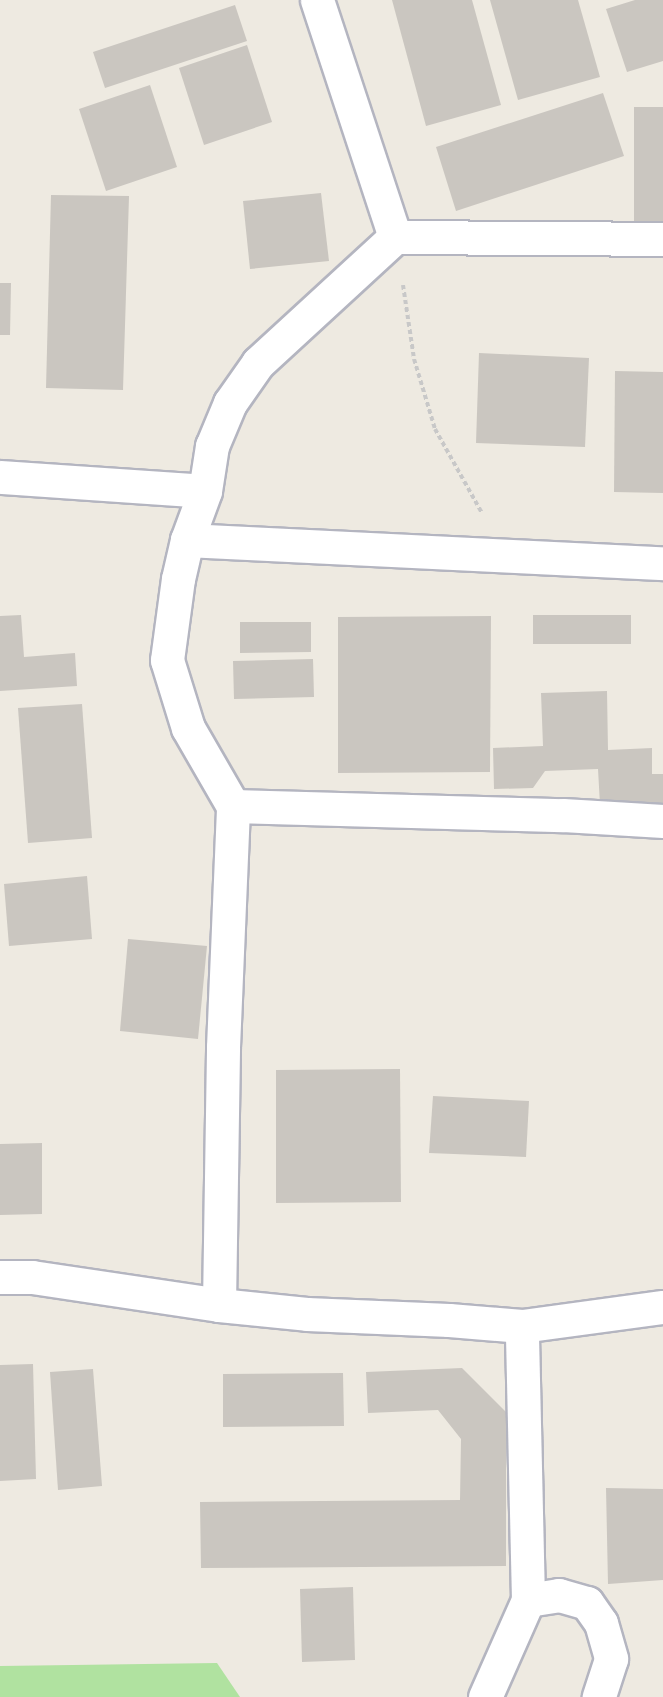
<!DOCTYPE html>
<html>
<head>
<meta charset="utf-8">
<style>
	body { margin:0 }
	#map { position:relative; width:663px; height:1697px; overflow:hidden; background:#eeeae1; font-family:"Roboto Condensed",sans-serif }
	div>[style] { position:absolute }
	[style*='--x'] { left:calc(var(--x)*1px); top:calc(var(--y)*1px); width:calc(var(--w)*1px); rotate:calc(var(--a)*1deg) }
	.green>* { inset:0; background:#b0e2a0 }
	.building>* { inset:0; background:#cac6c0 }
	.path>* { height:4px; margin-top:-2px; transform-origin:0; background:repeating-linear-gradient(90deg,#c8c8c8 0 4.5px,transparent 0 7.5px) }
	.roads { filter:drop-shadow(2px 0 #b4b5c0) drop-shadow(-2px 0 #b4b5c0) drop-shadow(0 2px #b4b5c0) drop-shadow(0 -2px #b4b5c0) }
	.street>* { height:33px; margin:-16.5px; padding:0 16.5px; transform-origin:16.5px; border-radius:16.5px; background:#fff }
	span { translate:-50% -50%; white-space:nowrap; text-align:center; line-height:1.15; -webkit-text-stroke:4.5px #fff; paint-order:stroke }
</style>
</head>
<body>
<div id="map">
	<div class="green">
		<div style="clip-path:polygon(217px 1663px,240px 1697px,0 1697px,0 1666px)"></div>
	</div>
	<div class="building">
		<div style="clip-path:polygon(392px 0,472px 0,501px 105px,426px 126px)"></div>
		<div style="clip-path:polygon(490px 0,578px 0,600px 77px,518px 100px)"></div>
		<div style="clip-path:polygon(635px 0,663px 0,663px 61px,627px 72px,606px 9px)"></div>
		<div style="clip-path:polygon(235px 5px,247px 41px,105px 88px,93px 52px)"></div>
		<div style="clip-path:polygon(247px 45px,272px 122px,204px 145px,179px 68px)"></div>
		<div style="clip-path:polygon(150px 85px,177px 167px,106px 191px,79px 109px)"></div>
		<div style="clip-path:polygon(603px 93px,624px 156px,456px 211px,436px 147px)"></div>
		<div style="clip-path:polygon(634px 107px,663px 107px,663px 225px,634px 225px)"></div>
		<div style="clip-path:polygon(321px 193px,329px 261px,250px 269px,243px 201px)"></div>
		<div style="clip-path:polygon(51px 195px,129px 196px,123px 390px,46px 388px)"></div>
		<div style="clip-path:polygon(0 283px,11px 283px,10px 335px,0 335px)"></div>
		<div style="clip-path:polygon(479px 353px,589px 358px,585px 447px,476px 443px)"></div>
		<div style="clip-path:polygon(615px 371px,663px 372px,663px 493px,614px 492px)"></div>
		<div style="clip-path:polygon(21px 615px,24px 657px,75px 653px,77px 686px,0 691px,0 616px)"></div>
		<div style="clip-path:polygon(533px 615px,631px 615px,631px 644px,533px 644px)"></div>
		<div style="clip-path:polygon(491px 616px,490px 772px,338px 773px,338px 617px)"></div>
		<div style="clip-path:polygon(240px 622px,311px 622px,311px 652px,240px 653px)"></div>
		<div style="clip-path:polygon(313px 659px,314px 697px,234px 699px,233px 661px)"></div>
		<div style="clip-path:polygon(607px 691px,608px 750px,652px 748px,652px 774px,663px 774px,663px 803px,600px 805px,598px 769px,545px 771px,533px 788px,494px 789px,493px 748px,543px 746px,541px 693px)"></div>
		<div style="clip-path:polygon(82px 704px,92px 838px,28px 843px,18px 708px)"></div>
		<div style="clip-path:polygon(87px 876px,92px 939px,9px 946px,4px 884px)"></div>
		<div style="clip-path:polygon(128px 939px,207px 946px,198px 1039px,120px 1031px)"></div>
		<div style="clip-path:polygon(400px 1069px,401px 1202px,276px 1203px,276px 1070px)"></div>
		<div style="clip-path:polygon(433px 1096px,529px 1101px,526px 1157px,429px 1153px)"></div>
		<div style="clip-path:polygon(42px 1143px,42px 1214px,0 1215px,0 1144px)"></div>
		<div style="clip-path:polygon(33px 1364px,36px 1479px,0 1481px,0 1365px)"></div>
		<div style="clip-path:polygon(462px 1368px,506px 1412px,506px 1566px,201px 1568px,200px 1502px,460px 1500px,461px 1439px,438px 1410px,368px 1413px,366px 1372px)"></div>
		<div style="clip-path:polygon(93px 1369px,102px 1486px,58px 1490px,50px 1372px)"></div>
		<div style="clip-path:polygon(343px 1373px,344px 1426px,223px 1427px,223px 1374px)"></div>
		<div style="clip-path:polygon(606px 1488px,663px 1489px,663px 1580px,608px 1584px)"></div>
		<div style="clip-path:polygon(353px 1587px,355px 1660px,302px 1662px,300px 1589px)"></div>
	</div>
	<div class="path">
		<div style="--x:403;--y:285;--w:75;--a:81.5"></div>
		<div style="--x:414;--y:359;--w:73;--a:73.3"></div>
		<div style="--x:435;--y:429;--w:96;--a:60.8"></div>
	</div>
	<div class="roads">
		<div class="street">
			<div style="--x:317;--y:0;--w:250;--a:71.8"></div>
			<div style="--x:395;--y:237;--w:268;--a:0.4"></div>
			<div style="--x:0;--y:477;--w:205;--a:3.9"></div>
			<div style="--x:187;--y:540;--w:477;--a:2.8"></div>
			<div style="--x:233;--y:806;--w:330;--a:1.6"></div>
			<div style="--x:563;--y:815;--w:100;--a:3.4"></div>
			<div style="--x:0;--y:1277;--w:32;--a:0"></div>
			<div style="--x:32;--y:1277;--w:189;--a:8.5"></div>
			<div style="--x:219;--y:1305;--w:88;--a:5.8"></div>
			<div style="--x:307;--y:1314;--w:142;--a:2.4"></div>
			<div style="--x:449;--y:1320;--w:73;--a:4.7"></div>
			<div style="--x:522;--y:1326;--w:142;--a:-7.7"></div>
			<div style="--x:219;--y:1305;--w:258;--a:-89.1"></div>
			<div style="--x:223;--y:1047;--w:241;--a:-87.6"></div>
			<div style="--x:233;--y:806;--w:90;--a:-120"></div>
			<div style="--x:188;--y:728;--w:71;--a:-107.2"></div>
			<div style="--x:167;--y:660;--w:82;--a:-82.3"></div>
			<div style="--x:178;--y:579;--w:40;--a:-77"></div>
			<div style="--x:187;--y:540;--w:52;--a:-69.8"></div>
			<div style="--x:205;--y:491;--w:46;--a:-81.2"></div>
			<div style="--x:212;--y:446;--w:47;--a:-67.3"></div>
			<div style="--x:230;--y:403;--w:49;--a:-55"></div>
			<div style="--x:258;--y:363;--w:186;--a:-42.6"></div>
			<div style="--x:528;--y:1600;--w:31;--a:-9"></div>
			<div style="--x:559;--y:1595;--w:29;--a:16"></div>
			<div style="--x:587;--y:1603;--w:24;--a:55"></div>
			<div style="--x:601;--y:1623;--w:37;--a:74"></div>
			<div style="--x:611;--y:1659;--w:40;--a:108"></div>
			<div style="--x:485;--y:1697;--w:106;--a:-66.1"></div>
			<div style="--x:528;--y:1600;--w:274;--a:-91.3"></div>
		</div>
	</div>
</div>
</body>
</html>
